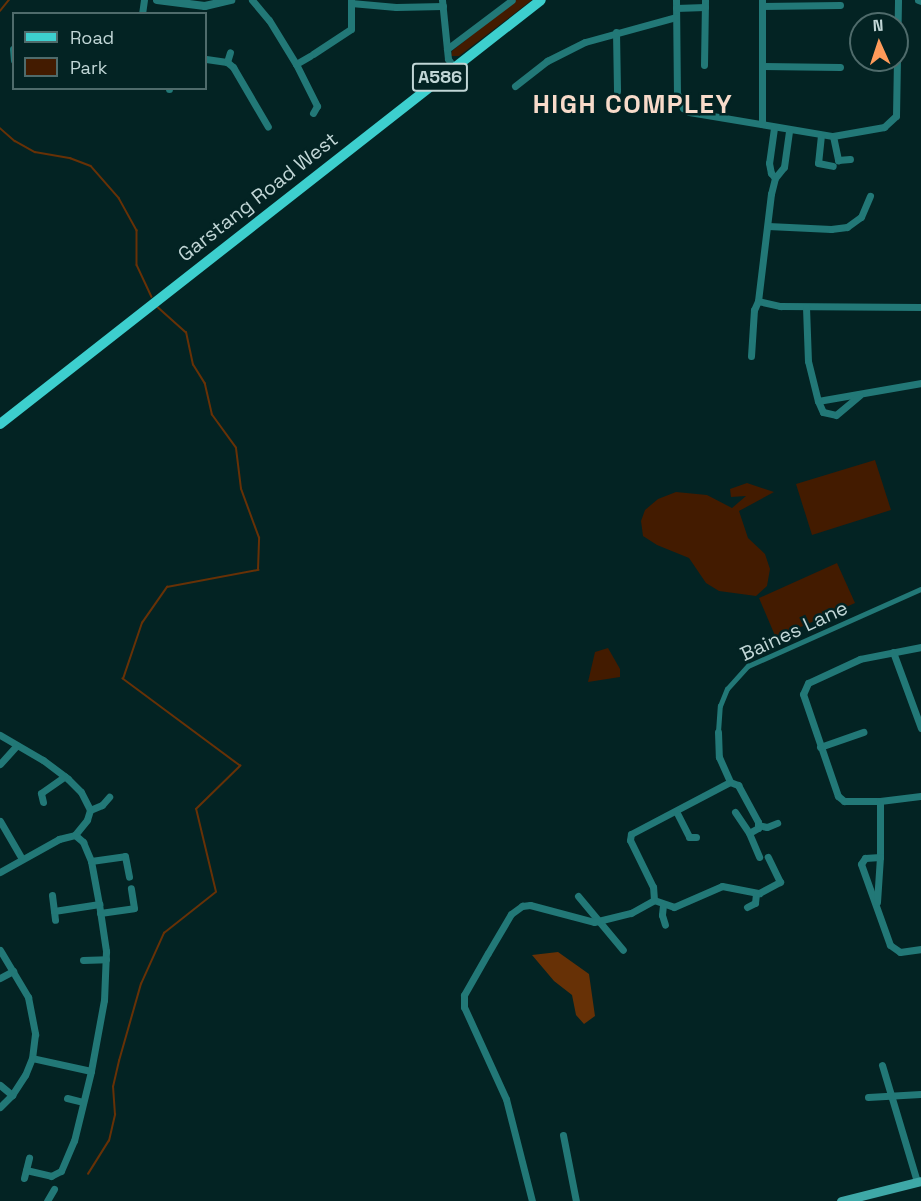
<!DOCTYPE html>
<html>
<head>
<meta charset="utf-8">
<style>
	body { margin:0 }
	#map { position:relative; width:921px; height:1201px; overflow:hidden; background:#032323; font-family:"Space Grotesk",sans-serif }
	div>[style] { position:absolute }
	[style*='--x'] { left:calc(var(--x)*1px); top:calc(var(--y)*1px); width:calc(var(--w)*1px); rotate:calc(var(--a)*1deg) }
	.green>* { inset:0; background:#431b00 }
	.water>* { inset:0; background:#673106 }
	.stream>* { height:1.5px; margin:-0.75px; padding:0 0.75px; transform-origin:0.75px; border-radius:0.75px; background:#673106 }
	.pedestrian>* { height:4.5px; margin:-2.25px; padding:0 2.25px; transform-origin:2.25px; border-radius:2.25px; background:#227877 }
	.minor>* { height:7px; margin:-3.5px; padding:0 3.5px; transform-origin:3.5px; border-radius:3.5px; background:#227877 }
	.tertiary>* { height:8px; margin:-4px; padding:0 4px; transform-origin:4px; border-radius:4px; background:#227877 }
	.secondary>* { height:9px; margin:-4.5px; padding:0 4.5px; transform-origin:4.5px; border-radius:4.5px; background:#3ea8a7 }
	.primary>* { height:10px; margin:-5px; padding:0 5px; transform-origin:5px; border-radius:5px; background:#3dcfce }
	span { translate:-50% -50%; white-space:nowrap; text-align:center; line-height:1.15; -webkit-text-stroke:5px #032323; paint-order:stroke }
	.shield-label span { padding:2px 4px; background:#032323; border:2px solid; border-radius:4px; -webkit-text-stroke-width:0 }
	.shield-label { font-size:18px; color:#c1d6d6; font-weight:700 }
	.street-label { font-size:20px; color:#c1d6d6 }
	.district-label { font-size:26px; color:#f8dbca; font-weight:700; letter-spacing:1.5px }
	.legend { position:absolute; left:12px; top:12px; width:195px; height:78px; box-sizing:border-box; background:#032323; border:2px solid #4f6b6b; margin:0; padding:8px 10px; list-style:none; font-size:18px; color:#c1d6d6 }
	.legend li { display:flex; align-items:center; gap:12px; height:30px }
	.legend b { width:30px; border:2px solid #4f6b6b }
	.north { position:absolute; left:849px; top:12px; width:60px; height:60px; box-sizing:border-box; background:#032323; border:2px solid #4f6b6b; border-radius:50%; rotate:357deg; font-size:16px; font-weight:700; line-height:24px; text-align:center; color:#c1d6d6 }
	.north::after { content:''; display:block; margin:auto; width:21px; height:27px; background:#ff9b5a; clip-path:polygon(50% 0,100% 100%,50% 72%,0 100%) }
</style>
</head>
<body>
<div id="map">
	<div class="green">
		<div style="clip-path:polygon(516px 0,532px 0,459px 56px,451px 56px,452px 51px)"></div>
		<div style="clip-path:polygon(875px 460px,891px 510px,812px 535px,796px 484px)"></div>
		<div style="clip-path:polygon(747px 483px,774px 492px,739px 511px,748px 538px,765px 554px,770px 569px,767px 586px,756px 596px,719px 591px,706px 583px,689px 558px,657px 545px,643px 536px,641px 521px,645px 510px,658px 499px,676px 492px,707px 495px,732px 508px,746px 496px,731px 497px,730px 489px)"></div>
		<div style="clip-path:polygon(837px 563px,855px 603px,776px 638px,759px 598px)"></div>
		<div style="clip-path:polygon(608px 648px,620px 669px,620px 677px,588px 682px,595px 652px)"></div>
	</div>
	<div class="water">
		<div style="clip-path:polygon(558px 952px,589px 974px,595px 1016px,584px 1024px,576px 1015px,572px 995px,554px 981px,532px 955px)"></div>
	</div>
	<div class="stream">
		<div style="--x:0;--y:11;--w:14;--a:-51"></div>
		<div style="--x:0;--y:128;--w:20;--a:41"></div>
		<div style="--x:15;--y:141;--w:23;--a:29"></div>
		<div style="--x:35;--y:152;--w:36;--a:10"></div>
		<div style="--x:70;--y:158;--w:22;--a:21"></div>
		<div style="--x:91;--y:166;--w:43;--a:48.8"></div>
		<div style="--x:119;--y:198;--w:37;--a:61"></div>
		<div style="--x:137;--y:230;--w:35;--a:90"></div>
		<div style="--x:137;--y:265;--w:35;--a:65"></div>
		<div style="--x:88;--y:1174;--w:39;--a:-58"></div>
		<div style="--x:109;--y:1141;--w:27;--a:-77"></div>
		<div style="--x:115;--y:1115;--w:28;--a:-94"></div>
		<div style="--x:113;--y:1087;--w:27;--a:-77"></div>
		<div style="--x:119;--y:1061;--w:80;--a:-74.1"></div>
		<div style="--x:141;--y:984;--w:56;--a:-65.7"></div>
		<div style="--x:164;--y:933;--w:66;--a:-38.3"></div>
		<div style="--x:216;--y:892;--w:85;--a:-103.5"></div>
		<div style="--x:196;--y:809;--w:62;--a:-44.3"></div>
		<div style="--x:240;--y:766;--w:146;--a:-143.4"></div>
		<div style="--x:123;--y:679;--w:59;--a:-71.3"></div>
		<div style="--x:142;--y:623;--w:44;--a:-55.2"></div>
		<div style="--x:167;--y:587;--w:93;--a:-10.6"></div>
		<div style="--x:258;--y:570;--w:32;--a:-88"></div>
		<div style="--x:259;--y:538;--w:52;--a:-110.2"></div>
		<div style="--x:241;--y:489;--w:41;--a:-97"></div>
		<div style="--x:236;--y:448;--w:41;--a:-126"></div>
		<div style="--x:212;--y:415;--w:32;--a:-103"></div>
		<div style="--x:205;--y:384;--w:22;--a:-122"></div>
		<div style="--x:193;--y:365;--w:33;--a:-102"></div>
		<div style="--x:186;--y:333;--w:39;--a:-138"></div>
	</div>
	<div class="pedestrian">
		<div style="--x:718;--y:732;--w:26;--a:-86"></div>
		<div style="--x:720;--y:706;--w:18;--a:-68"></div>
		<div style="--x:727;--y:689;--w:31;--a:-48"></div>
		<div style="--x:748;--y:666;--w:189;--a:-24"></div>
	</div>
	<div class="minor">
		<div style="--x:252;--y:0;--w:26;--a:50"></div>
		<div style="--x:269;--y:20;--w:52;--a:58.5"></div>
		<div style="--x:296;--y:64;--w:47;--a:63.4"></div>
		<div style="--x:317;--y:106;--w:8;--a:120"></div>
		<div style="--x:442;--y:0;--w:59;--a:84.2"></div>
		<div style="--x:448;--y:59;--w:9;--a:54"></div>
		<div style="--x:676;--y:0;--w:93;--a:89.4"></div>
		<div style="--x:677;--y:93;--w:16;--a:68"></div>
		<div style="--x:683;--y:108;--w:7;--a:34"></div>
		<div style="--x:689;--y:112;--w:146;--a:9.5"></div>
		<div style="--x:833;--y:136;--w:52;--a:-10"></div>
		<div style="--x:884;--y:127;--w:16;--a:-43"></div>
		<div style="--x:896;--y:116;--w:116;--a:-89"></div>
		<div style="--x:918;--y:0;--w:3;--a:18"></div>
		<div style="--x:351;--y:3;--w:45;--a:5.1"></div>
		<div style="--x:396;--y:7;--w:47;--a:-1.2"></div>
		<div style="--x:762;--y:6;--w:78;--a:-0.7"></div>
		<div style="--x:676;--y:8;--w:29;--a:-2"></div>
		<div style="--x:142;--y:14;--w:14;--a:-82"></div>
		<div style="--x:616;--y:32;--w:59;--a:89"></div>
		<div style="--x:13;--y:49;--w:11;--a:85"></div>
		<div style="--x:447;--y:49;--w:81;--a:-37"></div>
		<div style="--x:313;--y:54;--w:45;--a:-33.3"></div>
		<div style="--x:351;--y:29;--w:29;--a:-90"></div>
		<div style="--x:206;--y:59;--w:21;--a:8"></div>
		<div style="--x:227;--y:62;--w:8;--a:40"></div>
		<div style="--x:233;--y:67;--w:69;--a:59.7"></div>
		<div style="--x:227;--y:62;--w:10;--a:-73"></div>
		<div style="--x:296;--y:64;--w:16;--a:-30"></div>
		<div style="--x:704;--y:65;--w:65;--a:-89.1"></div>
		<div style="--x:763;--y:66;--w:77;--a:0.7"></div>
		<div style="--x:515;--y:86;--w:41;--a:-38"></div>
		<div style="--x:547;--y:61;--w:42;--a:-26.6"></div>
		<div style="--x:585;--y:42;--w:94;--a:-15.4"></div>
		<div style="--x:169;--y:89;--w:1;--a:-90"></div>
		<div style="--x:762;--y:124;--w:124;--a:-90"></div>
		<div style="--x:774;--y:128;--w:35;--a:98"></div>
		<div style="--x:769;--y:163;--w:10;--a:79"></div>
		<div style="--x:771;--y:173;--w:6;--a:51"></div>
		<div style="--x:821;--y:135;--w:28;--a:96"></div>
		<div style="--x:818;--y:163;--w:15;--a:11"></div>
		<div style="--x:833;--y:136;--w:25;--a:78"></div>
		<div style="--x:838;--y:160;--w:12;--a:-5"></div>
		<div style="--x:768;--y:226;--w:63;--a:2.7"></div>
		<div style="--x:831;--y:229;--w:16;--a:-7"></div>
		<div style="--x:847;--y:227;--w:17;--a:-36"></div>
		<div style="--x:861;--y:217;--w:23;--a:-67"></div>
		<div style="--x:758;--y:301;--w:108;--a:-83.1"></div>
		<div style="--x:771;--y:194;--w:16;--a:-76"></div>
		<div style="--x:775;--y:178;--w:14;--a:-51"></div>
		<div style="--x:784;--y:167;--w:37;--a:-82"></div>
		<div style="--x:758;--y:301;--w:23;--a:13"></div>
		<div style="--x:780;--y:306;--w:141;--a:0.4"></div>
		<div style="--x:806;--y:307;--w:54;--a:87.9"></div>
		<div style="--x:808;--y:361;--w:41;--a:76"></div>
		<div style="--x:818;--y:401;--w:105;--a:-9.9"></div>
		<div style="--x:751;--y:356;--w:46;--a:-86.3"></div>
		<div style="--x:754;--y:310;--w:10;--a:-66"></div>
		<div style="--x:818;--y:401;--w:12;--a:66"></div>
		<div style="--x:823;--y:412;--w:13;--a:13"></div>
		<div style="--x:836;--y:415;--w:31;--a:-40"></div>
		<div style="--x:921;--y:647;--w:62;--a:168.9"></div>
		<div style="--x:860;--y:659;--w:57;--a:155.2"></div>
		<div style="--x:808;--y:683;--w:12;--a:114"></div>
		<div style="--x:803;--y:694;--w:108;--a:71.1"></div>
		<div style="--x:838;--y:796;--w:8;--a:40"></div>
		<div style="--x:844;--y:801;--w:36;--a:0"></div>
		<div style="--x:880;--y:801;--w:41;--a:-7"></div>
		<div style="--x:893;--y:652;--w:81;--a:69.8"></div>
		<div style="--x:718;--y:732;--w:25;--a:88"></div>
		<div style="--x:719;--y:757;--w:27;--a:66"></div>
		<div style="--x:0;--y:735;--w:50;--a:30.2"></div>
		<div style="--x:43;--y:760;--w:31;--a:37"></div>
		<div style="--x:68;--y:779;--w:18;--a:45"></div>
		<div style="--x:81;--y:792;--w:20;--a:63"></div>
		<div style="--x:90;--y:810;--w:10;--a:107"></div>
		<div style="--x:87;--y:820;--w:19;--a:129"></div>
		<div style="--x:820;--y:747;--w:46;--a:-19.2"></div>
		<div style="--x:0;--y:764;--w:24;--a:-48"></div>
		<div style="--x:880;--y:801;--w:56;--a:90"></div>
		<div style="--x:880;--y:857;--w:15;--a:176"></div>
		<div style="--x:865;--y:858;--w:7;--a:124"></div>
		<div style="--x:861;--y:864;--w:86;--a:70.3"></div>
		<div style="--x:890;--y:945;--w:12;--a:35"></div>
		<div style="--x:900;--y:952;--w:21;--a:-8"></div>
		<div style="--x:43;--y:802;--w:9;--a:-103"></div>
		<div style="--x:41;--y:793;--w:29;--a:-35"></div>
		<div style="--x:90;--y:810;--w:13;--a:-23"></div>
		<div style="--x:102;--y:805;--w:11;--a:-49"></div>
		<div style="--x:676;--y:811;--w:29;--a:63"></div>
		<div style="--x:689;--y:837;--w:7;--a:0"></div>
		<div style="--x:735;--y:812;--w:25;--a:56"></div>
		<div style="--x:749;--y:833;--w:26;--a:67"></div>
		<div style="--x:0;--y:821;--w:44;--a:59.9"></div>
		<div style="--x:758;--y:825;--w:9;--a:13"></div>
		<div style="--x:767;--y:827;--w:11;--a:-22"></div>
		<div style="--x:91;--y:861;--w:34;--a:-8"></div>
		<div style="--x:125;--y:856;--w:21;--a:79"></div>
		<div style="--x:0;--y:872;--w:68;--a:-29.2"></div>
		<div style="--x:59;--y:839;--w:16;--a:-14"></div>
		<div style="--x:75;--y:835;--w:11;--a:41"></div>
		<div style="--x:83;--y:842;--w:21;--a:67"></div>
		<div style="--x:91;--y:861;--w:44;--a:79.5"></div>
		<div style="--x:99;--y:904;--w:48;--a:81.5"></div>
		<div style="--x:106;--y:951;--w:49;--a:92.3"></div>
		<div style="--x:104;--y:1000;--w:72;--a:100.4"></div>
		<div style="--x:91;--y:1071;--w:60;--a:-167.6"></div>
		<div style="--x:52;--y:895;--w:25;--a:83"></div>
		<div style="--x:578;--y:896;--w:70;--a:50.2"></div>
		<div style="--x:654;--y:900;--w:21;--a:19"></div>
		<div style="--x:674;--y:907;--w:52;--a:-23.6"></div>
		<div style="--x:722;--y:886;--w:38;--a:11"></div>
		<div style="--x:759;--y:893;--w:24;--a:-28"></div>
		<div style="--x:780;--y:882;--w:28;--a:-116"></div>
		<div style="--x:877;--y:902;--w:45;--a:-86.2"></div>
		<div style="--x:663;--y:905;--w:10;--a:96"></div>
		<div style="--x:662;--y:915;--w:10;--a:73"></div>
		<div style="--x:747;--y:907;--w:9;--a:-27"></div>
		<div style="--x:755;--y:903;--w:10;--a:-84"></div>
		<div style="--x:54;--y:911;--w:46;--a:-8.8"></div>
		<div style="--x:100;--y:913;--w:34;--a:-8"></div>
		<div style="--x:134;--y:908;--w:20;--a:-99"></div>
		<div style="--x:0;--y:950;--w:55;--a:59.2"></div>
		<div style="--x:28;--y:997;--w:38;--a:79"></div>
		<div style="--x:35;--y:1034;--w:24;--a:97"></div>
		<div style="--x:32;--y:1058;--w:18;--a:112"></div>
		<div style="--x:25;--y:1075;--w:24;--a:123"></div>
		<div style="--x:12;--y:1095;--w:17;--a:135"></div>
		<div style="--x:83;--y:960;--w:23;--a:-2"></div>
		<div style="--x:0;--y:978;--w:15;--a:-28"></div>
		<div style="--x:882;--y:1065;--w:122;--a:73.3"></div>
		<div style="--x:0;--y:1085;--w:16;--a:40"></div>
		<div style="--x:868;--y:1097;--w:53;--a:-3.2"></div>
		<div style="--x:67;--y:1098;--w:16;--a:14"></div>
		<div style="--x:563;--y:1135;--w:67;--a:78.9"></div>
		<div style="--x:26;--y:1170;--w:26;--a:13"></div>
		<div style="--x:51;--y:1176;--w:11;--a:-27"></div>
		<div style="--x:61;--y:1171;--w:33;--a:-67"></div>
		<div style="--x:74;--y:1141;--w:72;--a:-76.3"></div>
		<div style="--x:24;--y:1178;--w:21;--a:-76"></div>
		<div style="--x:47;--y:1201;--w:14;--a:-60"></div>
		<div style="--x:532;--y:1201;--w:105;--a:-104.3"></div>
		<div style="--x:506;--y:1099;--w:101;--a:-114.5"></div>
		<div style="--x:464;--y:1007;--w:12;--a:-90"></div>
		<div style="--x:464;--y:995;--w:48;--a:-60.3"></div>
		<div style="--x:488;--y:953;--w:45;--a:-59.5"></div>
		<div style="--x:511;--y:914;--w:14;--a:-36"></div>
		<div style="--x:522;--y:906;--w:8;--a:-7"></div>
		<div style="--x:530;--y:905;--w:66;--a:14.9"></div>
		<div style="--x:594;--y:922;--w:38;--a:-14"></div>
		<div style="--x:631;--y:913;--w:26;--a:-29"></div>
		<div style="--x:654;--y:900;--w:13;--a:-94"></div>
		<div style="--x:653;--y:887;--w:52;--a:-116.1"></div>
		<div style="--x:630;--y:840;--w:6;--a:-81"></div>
		<div style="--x:631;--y:834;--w:112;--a:-27.7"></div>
		<div style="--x:730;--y:782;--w:9;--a:21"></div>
		<div style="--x:738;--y:785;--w:42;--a:61.6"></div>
		<div style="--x:758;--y:822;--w:6;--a:90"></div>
		<div style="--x:758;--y:828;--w:10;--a:151"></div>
	</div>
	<div class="tertiary">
		<div style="--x:157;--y:0;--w:48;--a:7.1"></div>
		<div style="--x:205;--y:6;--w:27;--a:-13"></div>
	</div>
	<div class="secondary">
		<div style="--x:841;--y:1201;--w:82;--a:-14"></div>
	</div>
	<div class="primary">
		<div style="--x:0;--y:424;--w:687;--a:-38.09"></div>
	</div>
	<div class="shield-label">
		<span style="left:440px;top:77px">A586</span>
	</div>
	<div class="street-label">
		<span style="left:258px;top:197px;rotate:-38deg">Garstang Road West</span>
		<span style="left:794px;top:631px;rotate:-25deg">Baines Lane</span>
	</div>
	<div class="district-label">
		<span style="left:633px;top:105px">HIGH COMPLEY</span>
	</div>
	<ul class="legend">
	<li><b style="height:8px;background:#3dcfce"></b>Road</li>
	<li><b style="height:16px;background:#431b00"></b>Park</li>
	</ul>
	<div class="north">N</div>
</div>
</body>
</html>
